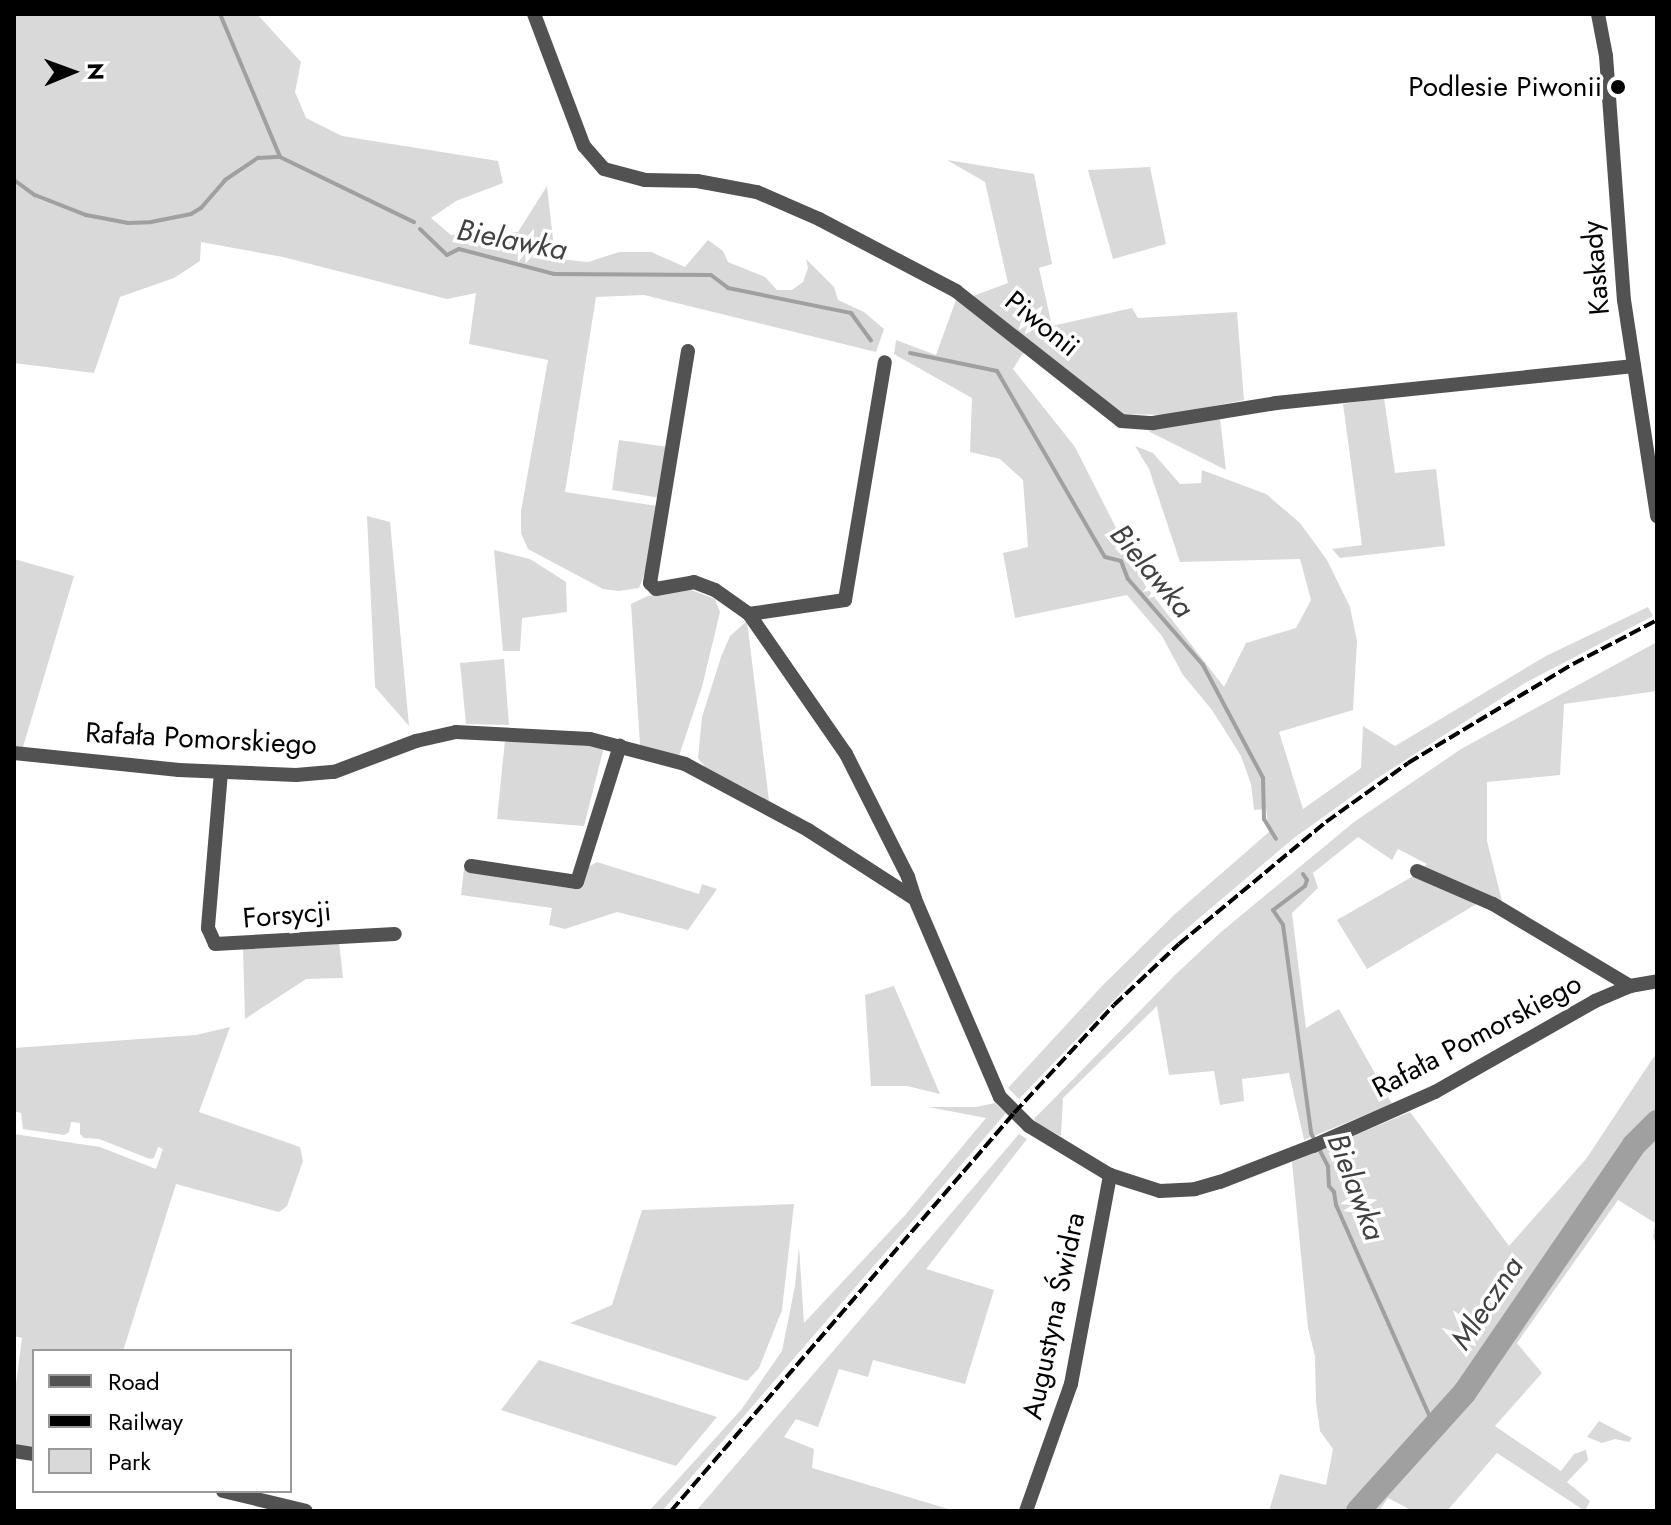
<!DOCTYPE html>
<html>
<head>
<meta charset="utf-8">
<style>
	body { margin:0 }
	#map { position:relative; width:1671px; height:1525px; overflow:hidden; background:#fff; font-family:Jost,sans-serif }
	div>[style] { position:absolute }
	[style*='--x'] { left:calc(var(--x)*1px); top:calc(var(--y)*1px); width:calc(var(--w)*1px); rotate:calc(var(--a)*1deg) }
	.green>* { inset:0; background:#d9d9d9 }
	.stream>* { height:4px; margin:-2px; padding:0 2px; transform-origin:2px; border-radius:2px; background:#a0a0a0 }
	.river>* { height:24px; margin:-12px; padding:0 12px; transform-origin:12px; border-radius:12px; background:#a0a0a0 }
	.minor>* { height:14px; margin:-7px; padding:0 7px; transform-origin:7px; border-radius:7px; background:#525252 }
	.rail>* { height:4px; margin-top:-2px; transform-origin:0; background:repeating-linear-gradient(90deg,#000 0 12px,transparent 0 16px) }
	.dots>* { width:22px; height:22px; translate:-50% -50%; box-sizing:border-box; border:4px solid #fff; border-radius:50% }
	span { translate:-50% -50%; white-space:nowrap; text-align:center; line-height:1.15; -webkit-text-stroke:7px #fff; paint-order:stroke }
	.poi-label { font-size:28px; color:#000 }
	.right { translate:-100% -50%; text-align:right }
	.street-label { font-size:28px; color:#000 }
	.water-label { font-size:30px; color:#414141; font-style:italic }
	.frame { position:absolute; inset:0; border:16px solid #000; pointer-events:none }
	.legend { position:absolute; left:32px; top:1349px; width:260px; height:144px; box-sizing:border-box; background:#fff; border:2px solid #999; margin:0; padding:10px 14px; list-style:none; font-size:24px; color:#000 }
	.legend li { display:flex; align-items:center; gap:16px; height:40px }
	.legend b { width:40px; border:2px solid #999 }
	.north { position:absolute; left:32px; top:32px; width:80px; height:80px; -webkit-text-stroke:6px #fff; paint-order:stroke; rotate:89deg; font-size:22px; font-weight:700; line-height:32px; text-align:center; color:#000 }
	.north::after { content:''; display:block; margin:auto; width:28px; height:36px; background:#000; clip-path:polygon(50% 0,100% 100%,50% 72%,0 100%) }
</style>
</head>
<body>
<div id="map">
	<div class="green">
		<div style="clip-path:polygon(14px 14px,257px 14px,301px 62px,295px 92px,306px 118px,342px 136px,498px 161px,503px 183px,456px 201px,431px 218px,451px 235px,518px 232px,547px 186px,554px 248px,559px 259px,588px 262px,619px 252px,651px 252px,685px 267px,708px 240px,723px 251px,728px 262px,765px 277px,777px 290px,792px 290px,803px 282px,808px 268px,806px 259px,834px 287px,838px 300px,864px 312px,884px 329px,876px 352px,644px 295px,596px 297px,565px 492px,657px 506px,649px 562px,639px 588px,618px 591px,603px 589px,528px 549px,521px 533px,521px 511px,548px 360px,469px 344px,476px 293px,447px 299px,283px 257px,201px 242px,200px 261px,174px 278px,120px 297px,94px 373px,14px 363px)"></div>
		<div style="clip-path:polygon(947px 160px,1034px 174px,1052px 264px,1039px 268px,1052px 326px,1132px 308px,1138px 318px,1237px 312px,1244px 400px,1168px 415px,1123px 414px,973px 296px,1008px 283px,985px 182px)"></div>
		<div style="clip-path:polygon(1150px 167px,1166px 244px,1113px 259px,1088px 170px)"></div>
		<div style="clip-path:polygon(957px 297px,1025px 350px,1013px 369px,1075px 447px,1145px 585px,1224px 687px,1246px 643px,1296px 628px,1311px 600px,1300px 559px,1180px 562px,1149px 469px,1135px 446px,1153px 453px,1180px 484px,1201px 483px,1202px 470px,1266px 494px,1300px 523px,1327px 560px,1350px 607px,1357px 641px,1353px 710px,1279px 732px,1303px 809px,1361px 768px,1363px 726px,1395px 746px,1546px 656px,1648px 607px,1653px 616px,1525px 683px,1376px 779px,1294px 838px,1165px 947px,1019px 1099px,1008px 1088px,1102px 986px,1176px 913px,1269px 832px,1266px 809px,1254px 810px,1251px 784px,1241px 756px,1212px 710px,1183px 675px,1162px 636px,1127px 595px,1015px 618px,1003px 553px,1028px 547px,1023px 480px,1000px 459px,970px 452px,972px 398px,894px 354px,896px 340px,936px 355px)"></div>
		<div style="clip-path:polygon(1384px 398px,1395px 473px,1436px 469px,1445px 546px,1340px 558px,1332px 549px,1362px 545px,1343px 404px)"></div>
		<div style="clip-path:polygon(1220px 418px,1226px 470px,1148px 431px)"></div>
		<div style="clip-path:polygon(619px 440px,668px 447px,660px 498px,612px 490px)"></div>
		<div style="clip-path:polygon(367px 516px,390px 522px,409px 726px,375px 687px)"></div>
		<div style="clip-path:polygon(494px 550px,530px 559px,566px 582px,567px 612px,522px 618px,520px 651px,503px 651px)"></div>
		<div style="clip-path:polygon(14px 559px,74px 576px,23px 747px,14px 746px)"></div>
		<div style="clip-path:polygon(689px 589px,715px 599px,720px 612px,702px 687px,679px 756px,640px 745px,631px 604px,648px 596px)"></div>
		<div style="clip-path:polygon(747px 621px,769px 801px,705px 767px,698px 758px,702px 717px,721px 657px,730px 636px)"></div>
		<div style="clip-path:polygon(1657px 642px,1657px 691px,1564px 704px,1560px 775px,1487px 782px,1487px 841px,1503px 905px,1480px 902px,1367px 969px,1337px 920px,1415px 875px,1427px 864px,1398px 849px,1392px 860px,1358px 837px,1313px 873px,1318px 888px,1292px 913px,1306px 1028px,1339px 1009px,1392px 1104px,1304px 1140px,1289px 1073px,1242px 1079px,1244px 1101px,1220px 1105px,1214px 1071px,1169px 1075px,1157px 1006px,1063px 1098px,1061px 1136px,1037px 1124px,1034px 1119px,1176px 974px,1221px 932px,1354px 822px,1461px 749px)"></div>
		<div style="clip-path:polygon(504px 659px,509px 725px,466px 724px,460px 663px)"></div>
		<div style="clip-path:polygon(505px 740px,604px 747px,584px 826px,497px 819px)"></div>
		<div style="clip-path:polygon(597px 862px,699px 894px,702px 884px,717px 889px,688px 930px,617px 912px,565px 929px,549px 925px,552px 908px,461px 895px,464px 869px,578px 888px,588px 867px)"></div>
		<div style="clip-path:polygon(339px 942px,343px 978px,306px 979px,245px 1019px,243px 949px)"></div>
		<div style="clip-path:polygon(894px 986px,940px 1094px,907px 1086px,871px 1086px,865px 995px)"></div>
		<div style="clip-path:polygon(230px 1027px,199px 1112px,300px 1147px,303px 1161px,287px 1206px,279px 1212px,176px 1184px,123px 1351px,34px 1351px,34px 1448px,14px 1445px,14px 1399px,22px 1338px,14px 1336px,14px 1134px,100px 1147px,156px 1169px,163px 1149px,158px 1147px,154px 1158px,150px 1159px,99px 1139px,84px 1138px,80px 1134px,80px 1123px,71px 1122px,69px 1132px,64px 1135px,23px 1129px,21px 1113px,14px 1111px,14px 1048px,196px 1035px)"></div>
		<div style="clip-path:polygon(1657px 1052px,1657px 1246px,1653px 1237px,1655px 1223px,1618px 1200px,1517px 1343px,1542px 1373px,1495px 1426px,1561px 1471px,1574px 1454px,1586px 1450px,1588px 1460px,1567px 1482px,1590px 1501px,1585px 1511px,1497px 1453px,1447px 1511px,1413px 1511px,1388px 1498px,1379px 1511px,1269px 1511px,1280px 1474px,1326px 1485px,1333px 1449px,1320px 1431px,1316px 1403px,1315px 1356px,1308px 1328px,1292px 1162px,1410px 1112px,1509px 1246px,1586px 1159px)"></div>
		<div style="clip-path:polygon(995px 1103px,1006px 1113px,662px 1511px,649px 1511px,741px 1410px,782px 1351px,795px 1286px,799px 1247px,804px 1323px,906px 1214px,986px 1118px,928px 1107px,976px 1107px)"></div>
		<div style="clip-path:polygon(1019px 1134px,1027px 1139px,926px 1269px,994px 1290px,965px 1384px,873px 1360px,868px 1377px,839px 1369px,818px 1427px,796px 1419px,784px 1437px,814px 1449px,812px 1468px,955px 1511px,696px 1511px)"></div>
		<div style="clip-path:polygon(794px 1204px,782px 1310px,759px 1368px,747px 1381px,570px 1323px,612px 1305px,642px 1210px)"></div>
		<div style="clip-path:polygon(539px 1360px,717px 1417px,676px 1466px,501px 1410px)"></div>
		<div style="clip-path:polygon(1599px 1421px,1624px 1434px,1632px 1438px,1629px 1442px,1615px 1439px,1602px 1443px,1587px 1437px)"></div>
	</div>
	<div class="stream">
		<div style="--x:220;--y:14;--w:155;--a:67.2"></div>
		<div style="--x:280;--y:157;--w:149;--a:25.9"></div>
		<div style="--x:14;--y:180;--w:26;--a:36"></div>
		<div style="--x:35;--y:195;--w:55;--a:21.4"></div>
		<div style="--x:86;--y:215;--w:43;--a:10.8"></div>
		<div style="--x:128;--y:223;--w:23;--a:-2"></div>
		<div style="--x:151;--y:222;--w:41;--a:-11.3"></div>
		<div style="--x:191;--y:214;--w:12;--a:-31"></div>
		<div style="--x:201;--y:208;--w:37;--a:-49"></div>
		<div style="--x:225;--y:180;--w:40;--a:-34"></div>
		<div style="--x:258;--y:158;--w:22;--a:-3"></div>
		<div style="--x:420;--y:229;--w:37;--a:44"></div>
		<div style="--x:447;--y:255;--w:13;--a:-27"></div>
		<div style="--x:459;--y:249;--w:98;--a:14.7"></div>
		<div style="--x:554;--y:274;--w:157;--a:0.4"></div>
		<div style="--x:711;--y:275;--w:21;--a:37"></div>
		<div style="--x:728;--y:288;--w:126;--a:11.5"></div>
		<div style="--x:851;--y:313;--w:34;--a:54"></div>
		<div style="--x:910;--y:353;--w:89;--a:11.7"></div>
		<div style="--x:997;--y:371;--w:215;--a:59.9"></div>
		<div style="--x:1105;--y:557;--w:16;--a:14"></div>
		<div style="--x:1121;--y:561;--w:19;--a:69"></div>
		<div style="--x:1128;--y:579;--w:114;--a:48.9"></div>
		<div style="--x:1203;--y:665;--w:128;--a:62"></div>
		<div style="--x:1263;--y:778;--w:41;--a:88.6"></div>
		<div style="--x:1264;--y:819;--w:23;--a:59"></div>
		<div style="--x:1303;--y:874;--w:7;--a:56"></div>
		<div style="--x:1307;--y:880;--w:6;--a:108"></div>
		<div style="--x:1305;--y:886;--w:40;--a:143"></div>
		<div style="--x:1273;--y:910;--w:18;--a:56"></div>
		<div style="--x:1283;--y:925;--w:210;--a:82.3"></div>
		<div style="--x:1311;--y:1133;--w:38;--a:63"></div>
		<div style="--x:1328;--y:1167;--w:19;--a:87"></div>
		<div style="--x:1329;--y:1186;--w:8;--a:50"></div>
		<div style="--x:1334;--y:1192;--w:13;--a:81"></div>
		<div style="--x:1336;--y:1205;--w:242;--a:66.1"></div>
	</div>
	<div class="river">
		<div style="--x:1358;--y:1511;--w:160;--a:-48"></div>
		<div style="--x:1465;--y:1392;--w:299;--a:-55.6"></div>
		<div style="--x:1634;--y:1145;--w:33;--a:-45"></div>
	</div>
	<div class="minor">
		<div style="--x:534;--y:14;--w:141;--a:69.3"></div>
		<div style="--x:584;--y:146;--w:30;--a:49"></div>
		<div style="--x:604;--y:169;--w:42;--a:15"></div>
		<div style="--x:645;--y:180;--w:52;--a:1.1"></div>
		<div style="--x:697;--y:181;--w:61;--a:10.4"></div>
		<div style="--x:757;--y:192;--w:68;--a:23.5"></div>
		<div style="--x:819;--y:219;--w:155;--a:27.7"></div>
		<div style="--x:956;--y:291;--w:210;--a:38.2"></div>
		<div style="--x:1121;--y:421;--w:32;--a:4"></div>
		<div style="--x:1153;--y:423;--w:125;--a:-9.2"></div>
		<div style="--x:1276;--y:403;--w:360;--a:-5.9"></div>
		<div style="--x:1598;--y:14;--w:43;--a:79.2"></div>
		<div style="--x:1606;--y:56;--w:245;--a:85.8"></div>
		<div style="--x:1624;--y:300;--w:219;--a:81.3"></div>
		<div style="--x:688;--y:351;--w:235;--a:99.3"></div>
		<div style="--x:650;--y:583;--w:8;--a:45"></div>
		<div style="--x:656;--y:589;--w:39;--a:-10"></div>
		<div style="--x:694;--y:582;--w:22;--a:21"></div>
		<div style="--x:715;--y:590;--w:42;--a:35.2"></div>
		<div style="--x:749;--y:614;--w:170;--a:55.3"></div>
		<div style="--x:846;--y:754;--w:138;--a:63.2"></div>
		<div style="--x:908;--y:877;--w:22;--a:72"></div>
		<div style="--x:749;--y:614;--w:97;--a:-8.3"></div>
		<div style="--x:845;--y:600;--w:241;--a:-80.5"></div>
		<div style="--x:14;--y:753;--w:166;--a:5.9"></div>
		<div style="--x:179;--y:770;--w:117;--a:2.4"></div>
		<div style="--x:296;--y:775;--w:38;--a:-5"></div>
		<div style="--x:334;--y:772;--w:88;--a:-20.7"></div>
		<div style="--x:416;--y:741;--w:41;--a:-12.7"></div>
		<div style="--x:456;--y:732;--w:134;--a:3"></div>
		<div style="--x:590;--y:739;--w:98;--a:14.7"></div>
		<div style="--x:685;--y:764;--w:140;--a:28.2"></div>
		<div style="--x:808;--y:830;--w:127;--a:32.8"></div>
		<div style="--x:915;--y:899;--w:215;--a:66.8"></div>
		<div style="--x:1000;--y:1097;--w:41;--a:45"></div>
		<div style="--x:1029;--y:1126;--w:95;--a:31.2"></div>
		<div style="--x:1110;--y:1175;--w:52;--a:17.7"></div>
		<div style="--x:1160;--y:1191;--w:35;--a:-3"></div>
		<div style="--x:1195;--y:1189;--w:26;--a:-16"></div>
		<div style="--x:1220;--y:1182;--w:100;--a:-21.2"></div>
		<div style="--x:1313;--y:1146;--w:133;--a:-23.9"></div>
		<div style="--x:1435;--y:1092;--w:184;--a:-29.6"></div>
		<div style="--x:1595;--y:1001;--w:38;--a:-23"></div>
		<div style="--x:1630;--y:986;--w:27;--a:-10"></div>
		<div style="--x:221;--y:772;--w:157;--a:94.8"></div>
		<div style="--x:208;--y:928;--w:17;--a:66"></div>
		<div style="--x:215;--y:944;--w:180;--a:-3.2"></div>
		<div style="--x:471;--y:866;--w:107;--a:8.6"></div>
		<div style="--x:577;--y:882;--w:143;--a:-72.5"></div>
		<div style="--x:1417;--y:871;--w:83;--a:23.5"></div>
		<div style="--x:1493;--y:904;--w:160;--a:30.9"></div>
		<div style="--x:14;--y:1451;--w:20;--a:9"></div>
		<div style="--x:223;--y:1491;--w:85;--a:13.5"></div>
		<div style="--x:1026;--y:1511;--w:135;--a:-70.5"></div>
		<div style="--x:1071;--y:1384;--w:213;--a:-79.4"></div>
	</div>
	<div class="rail">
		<div style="--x:671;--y:1511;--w:525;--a:-49.24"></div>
		<div style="--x:1014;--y:1113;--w:147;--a:-47.2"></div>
		<div style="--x:1114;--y:1005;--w:89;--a:-43.2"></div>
		<div style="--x:1179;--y:944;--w:191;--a:-39.7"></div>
		<div style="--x:1326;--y:822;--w:101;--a:-35.7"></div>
		<div style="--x:1408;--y:763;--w:192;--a:-31"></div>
		<div style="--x:1573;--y:664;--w:95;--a:-27.6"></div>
	</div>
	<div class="dots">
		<div style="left:1618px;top:87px;background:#000"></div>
	</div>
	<div class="poi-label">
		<span class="right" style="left:1602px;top:87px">Podlesie Piwonii</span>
	</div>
	<div class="street-label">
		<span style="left:1596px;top:268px;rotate:-95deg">Kaskady</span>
		<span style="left:1042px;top:324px;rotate:39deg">Piwonii</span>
		<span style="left:201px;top:739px;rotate:3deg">Rafała Pomorskiego</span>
		<span style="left:287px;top:915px;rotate:-5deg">Forsycji</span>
		<span style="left:1477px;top:1036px;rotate:-28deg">Rafała Pomorskiego</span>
		<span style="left:1054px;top:1316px;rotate:-78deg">Augustyna Świdra</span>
	</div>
	<div class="water-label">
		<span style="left:512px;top:240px;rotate:11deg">Bielawka</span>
		<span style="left:1152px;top:571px;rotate:50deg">Bielawka</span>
		<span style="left:1356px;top:1187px;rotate:69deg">Bielawka</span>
		<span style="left:1487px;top:1303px;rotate:-56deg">Mleczna</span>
	</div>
	<div class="frame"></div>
	<ul class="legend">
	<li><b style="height:10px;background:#525252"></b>Road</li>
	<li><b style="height:10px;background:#000"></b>Railway</li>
	<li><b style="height:22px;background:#d9d9d9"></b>Park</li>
	</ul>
	<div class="north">N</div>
</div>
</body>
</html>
